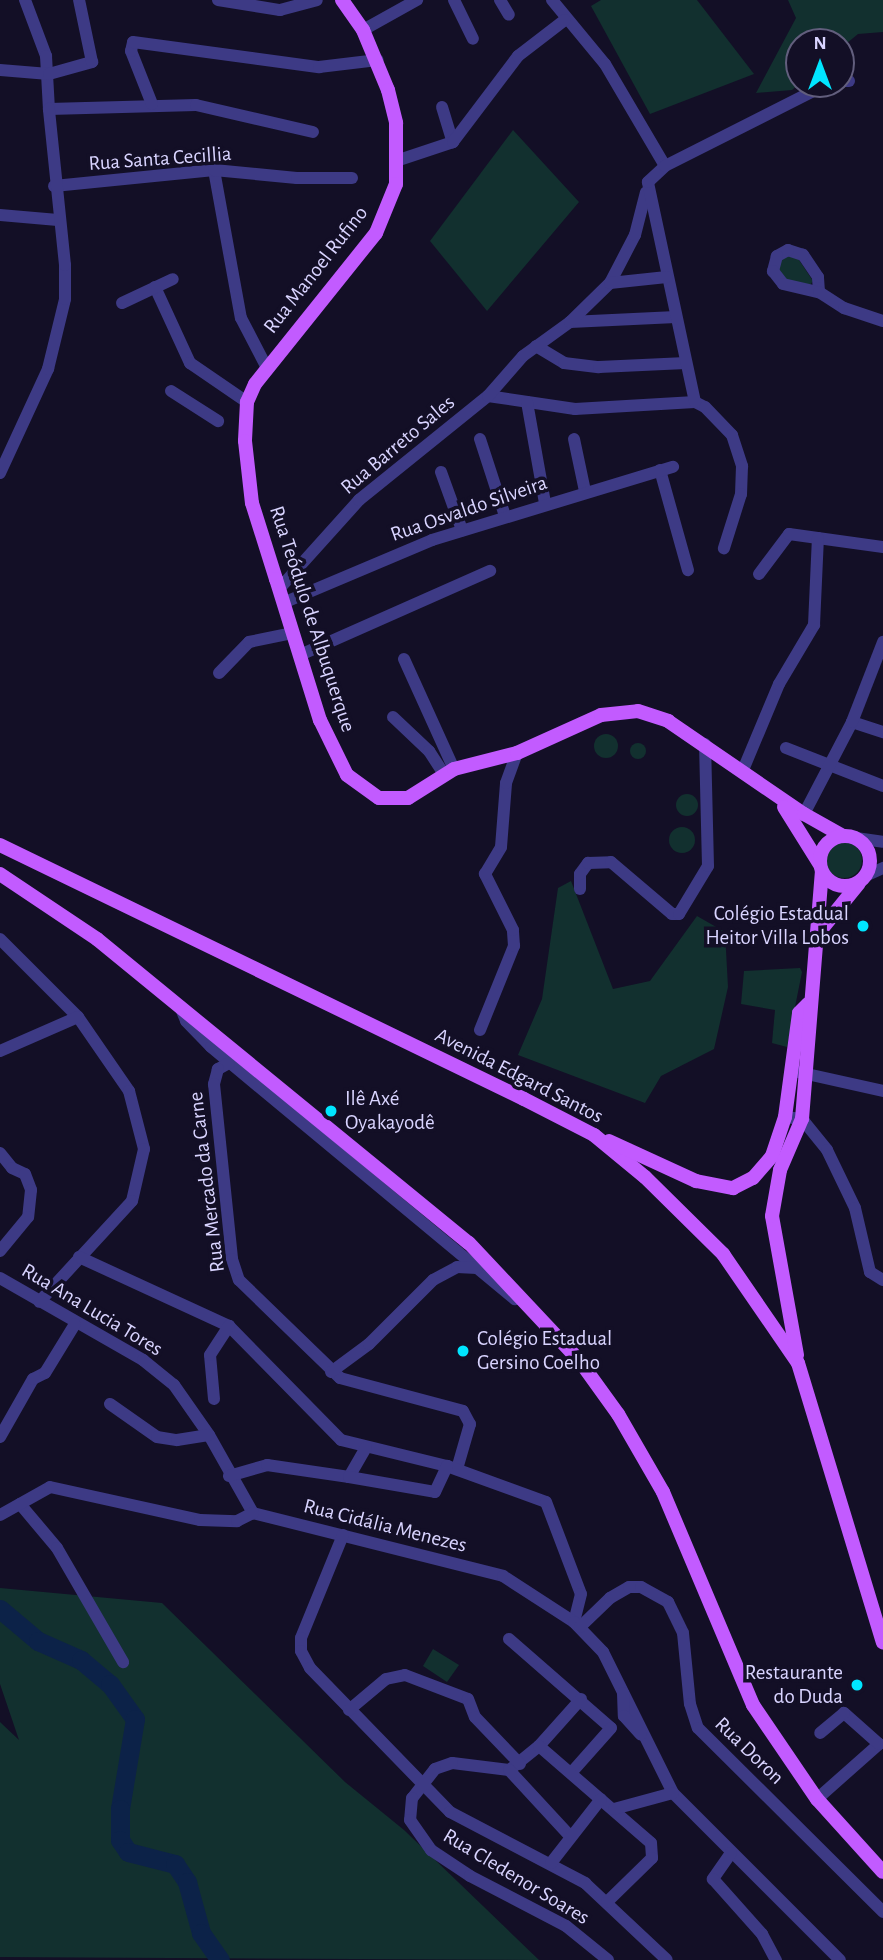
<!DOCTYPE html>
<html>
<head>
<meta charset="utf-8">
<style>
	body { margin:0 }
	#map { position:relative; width:883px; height:1960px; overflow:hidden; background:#130f26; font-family:"Alegreya Sans",sans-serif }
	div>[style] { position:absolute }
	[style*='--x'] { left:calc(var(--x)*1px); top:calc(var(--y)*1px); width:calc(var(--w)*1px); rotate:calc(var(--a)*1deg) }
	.green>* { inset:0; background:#12302f }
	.round { border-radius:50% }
	.river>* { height:19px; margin:-9.5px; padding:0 9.5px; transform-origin:9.5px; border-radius:9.5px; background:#0c2248 }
	.minor>* { height:12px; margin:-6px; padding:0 6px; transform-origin:6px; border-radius:6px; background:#3d3a85 }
	.major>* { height:14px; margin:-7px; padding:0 7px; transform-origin:7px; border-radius:7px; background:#c25bff }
	.major>.ring { margin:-7px; padding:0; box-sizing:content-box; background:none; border:14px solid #c25bff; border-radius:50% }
	.dots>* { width:19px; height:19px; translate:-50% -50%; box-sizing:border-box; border:4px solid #130f26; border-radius:50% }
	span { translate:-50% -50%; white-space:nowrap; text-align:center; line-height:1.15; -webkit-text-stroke:7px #130f26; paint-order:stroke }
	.street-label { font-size:21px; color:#d9d4ff }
	.poi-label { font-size:21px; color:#d9d4ff }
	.right { translate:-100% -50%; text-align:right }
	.left { translate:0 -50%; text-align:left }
	.north { position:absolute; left:785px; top:28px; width:70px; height:70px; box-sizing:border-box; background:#130f26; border:2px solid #625e7d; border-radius:50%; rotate:0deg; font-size:19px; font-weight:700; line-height:28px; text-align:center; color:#d9d4ff }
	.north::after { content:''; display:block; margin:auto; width:24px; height:32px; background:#00e5ff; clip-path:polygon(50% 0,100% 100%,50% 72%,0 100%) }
</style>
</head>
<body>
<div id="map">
	<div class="green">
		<div style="clip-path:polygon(601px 0,697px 0,754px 74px,650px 114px,591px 6px)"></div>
		<div style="clip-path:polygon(788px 0,883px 0,883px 32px,858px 34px,841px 48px,841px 42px,799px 42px,799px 84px,792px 90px,756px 93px,796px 18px)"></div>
		<div style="clip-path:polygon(513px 130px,579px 202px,487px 311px,430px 241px)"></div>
		<div style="clip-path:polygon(786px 254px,797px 257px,813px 281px,808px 288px,781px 279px,776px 263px)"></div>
		<div class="round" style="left:594px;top:734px;width:24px;height:24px"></div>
		<div class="round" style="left:630px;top:743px;width:16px;height:16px"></div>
		<div class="round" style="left:676px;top:794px;width:22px;height:22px"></div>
		<div class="round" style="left:669px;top:827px;width:26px;height:26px"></div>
		<div class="round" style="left:826px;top:842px;width:36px;height:36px"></div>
		<div style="clip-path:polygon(571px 881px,613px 989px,650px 981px,697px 916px,725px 932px,728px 987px,714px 1049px,661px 1076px,645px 1103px,518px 1055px,542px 999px,558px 888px)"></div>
		<div style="clip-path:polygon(800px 968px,802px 972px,787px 1047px,772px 1043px,775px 1010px,741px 1004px,744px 971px)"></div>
		<div style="clip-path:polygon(0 1588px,162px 1603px,345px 1782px,404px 1830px,539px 1960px,0 1957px,0 1722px,19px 1740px,0 1684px)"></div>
		<div style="clip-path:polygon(433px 1649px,459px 1665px,447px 1682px,423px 1666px)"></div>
	</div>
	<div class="river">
		<div style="--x:0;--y:1609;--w:50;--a:40.1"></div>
		<div style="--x:38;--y:1641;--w:47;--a:23.8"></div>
		<div style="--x:81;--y:1660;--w:38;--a:40"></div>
		<div style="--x:110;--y:1684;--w:43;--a:54.5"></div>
		<div style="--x:135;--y:1719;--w:91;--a:99.5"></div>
		<div style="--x:120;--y:1809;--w:31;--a:90"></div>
		<div style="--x:120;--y:1840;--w:14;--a:56"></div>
		<div style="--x:128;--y:1852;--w:49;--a:14.3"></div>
		<div style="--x:175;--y:1864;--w:22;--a:56"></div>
		<div style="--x:187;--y:1882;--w:53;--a:74.6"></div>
		<div style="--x:201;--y:1933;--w:33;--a:55"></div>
	</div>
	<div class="minor">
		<div style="--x:25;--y:0;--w:60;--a:69.4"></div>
		<div style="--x:46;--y:56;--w:53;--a:86.8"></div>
		<div style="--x:49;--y:109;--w:147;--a:-1.6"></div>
		<div style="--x:196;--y:105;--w:120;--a:13"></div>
		<div style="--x:218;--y:0;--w:63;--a:9.2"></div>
		<div style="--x:280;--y:10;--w:38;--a:-15"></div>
		<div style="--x:454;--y:0;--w:43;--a:64"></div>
		<div style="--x:500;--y:0;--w:17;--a:59"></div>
		<div style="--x:552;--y:0;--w:83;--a:50.4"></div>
		<div style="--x:605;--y:64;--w:118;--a:59.5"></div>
		<div style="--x:363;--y:30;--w:62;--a:-29.1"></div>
		<div style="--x:0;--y:70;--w:49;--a:4.7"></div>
		<div style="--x:49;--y:74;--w:45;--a:-15.6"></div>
		<div style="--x:92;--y:62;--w:63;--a:-101.8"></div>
		<div style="--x:841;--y:81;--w:8;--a:0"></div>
		<div style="--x:152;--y:104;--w:57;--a:-111.6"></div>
		<div style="--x:131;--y:51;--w:9;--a:-77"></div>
		<div style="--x:133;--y:42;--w:188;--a:7.7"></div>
		<div style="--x:319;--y:67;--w:59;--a:-6.8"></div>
		<div style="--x:442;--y:107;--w:37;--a:73"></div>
		<div style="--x:399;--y:160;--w:57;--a:-18.4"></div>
		<div style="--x:453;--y:142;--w:108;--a:-52.9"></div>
		<div style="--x:518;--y:56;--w:59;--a:-37.5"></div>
		<div style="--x:214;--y:170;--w:150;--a:79.7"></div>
		<div style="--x:241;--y:318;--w:56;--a:62.5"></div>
		<div style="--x:54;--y:186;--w:161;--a:-5.7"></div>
		<div style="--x:214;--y:170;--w:83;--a:5.5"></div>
		<div style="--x:297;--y:178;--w:55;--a:0"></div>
		<div style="--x:0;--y:215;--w:58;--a:4.9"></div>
		<div style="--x:610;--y:283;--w:54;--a:-62.5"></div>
		<div style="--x:635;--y:235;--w:44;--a:-75.7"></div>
		<div style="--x:155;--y:287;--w:84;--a:65.3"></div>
		<div style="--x:190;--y:363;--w:69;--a:34.4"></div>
		<div style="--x:819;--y:292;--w:15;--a:-94"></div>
		<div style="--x:818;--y:277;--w:27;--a:-124"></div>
		<div style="--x:803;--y:255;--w:16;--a:-162"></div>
		<div style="--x:788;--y:250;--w:13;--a:151"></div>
		<div style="--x:777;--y:256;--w:16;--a:105"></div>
		<div style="--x:773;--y:271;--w:16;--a:52"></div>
		<div style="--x:783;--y:284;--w:37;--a:13"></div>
		<div style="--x:819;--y:292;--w:30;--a:33"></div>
		<div style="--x:844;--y:308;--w:41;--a:18.4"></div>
		<div style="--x:122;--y:303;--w:56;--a:-25.2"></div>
		<div style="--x:570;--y:322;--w:106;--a:-2.7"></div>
		<div style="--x:536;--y:346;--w:33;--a:31"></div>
		<div style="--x:564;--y:363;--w:35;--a:7"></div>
		<div style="--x:599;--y:367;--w:87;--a:-2.6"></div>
		<div style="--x:171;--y:391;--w:56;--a:32.6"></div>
		<div style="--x:488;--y:396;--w:88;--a:8.5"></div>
		<div style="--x:575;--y:409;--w:120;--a:-3.3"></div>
		<div style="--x:695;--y:402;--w:11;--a:27"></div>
		<div style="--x:705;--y:407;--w:39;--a:46"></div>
		<div style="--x:732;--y:435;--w:33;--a:72"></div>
		<div style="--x:742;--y:466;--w:28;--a:92"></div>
		<div style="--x:741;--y:494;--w:57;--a:107.5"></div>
		<div style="--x:527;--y:402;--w:103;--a:79.9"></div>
		<div style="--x:695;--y:402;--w:225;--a:-102.1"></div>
		<div style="--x:648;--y:182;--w:23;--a:-43"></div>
		<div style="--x:665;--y:166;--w:182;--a:-26.8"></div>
		<div style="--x:480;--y:439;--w:81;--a:72"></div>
		<div style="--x:574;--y:439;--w:53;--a:78.1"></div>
		<div style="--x:660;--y:470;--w:104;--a:74.4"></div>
		<div style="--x:441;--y:472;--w:62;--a:70.1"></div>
		<div style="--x:0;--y:473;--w:115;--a:-65.2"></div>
		<div style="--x:48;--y:369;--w:72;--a:-76.3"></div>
		<div style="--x:65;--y:299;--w:34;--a:-90"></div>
		<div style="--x:65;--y:265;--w:157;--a:-95.9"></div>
		<div style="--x:759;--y:574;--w:50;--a:-53.1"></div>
		<div style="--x:789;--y:534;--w:95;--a:7.9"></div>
		<div style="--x:279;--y:589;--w:120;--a:-48"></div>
		<div style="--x:359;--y:500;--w:166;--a:-38.9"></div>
		<div style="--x:488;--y:396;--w:53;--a:-48.8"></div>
		<div style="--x:523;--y:356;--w:58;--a:-35.9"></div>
		<div style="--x:570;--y:322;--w:56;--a:-44.3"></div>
		<div style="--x:610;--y:283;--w:57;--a:-6"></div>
		<div style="--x:283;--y:603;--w:162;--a:-22.9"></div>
		<div style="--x:432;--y:540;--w:252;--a:-16.9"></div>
		<div style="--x:300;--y:655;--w:208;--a:-23.9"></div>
		<div style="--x:404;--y:659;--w:121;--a:65.6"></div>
		<div style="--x:219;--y:673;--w:43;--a:-45.9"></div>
		<div style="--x:249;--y:642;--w:45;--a:-11.6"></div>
		<div style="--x:393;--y:717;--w:50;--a:43.4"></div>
		<div style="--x:429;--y:751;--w:27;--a:57"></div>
		<div style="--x:852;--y:722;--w:33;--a:18"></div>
		<div style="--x:786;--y:748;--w:104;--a:21.4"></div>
		<div style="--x:743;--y:770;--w:93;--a:-67.3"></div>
		<div style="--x:779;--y:684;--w:69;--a:-59.3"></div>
		<div style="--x:814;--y:625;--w:87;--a:-87.4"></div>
		<div style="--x:804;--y:814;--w:104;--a:-62.4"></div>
		<div style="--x:852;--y:722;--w:86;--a:-68.8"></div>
		<div style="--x:856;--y:838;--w:27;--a:8"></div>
		<div style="--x:865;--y:876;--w:20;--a:-24"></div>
		<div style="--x:580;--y:889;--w:15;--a:-90"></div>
		<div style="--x:580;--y:874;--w:14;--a:-54"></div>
		<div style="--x:588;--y:863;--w:23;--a:-2"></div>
		<div style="--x:611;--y:862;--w:80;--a:40.4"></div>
		<div style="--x:672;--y:914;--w:7;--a:0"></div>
		<div style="--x:679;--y:914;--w:56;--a:-58.9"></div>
		<div style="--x:708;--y:866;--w:122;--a:-91.4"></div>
		<div style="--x:0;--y:939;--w:110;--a:45"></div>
		<div style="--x:78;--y:1017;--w:90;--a:55.4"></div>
		<div style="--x:129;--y:1091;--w:60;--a:75.5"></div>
		<div style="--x:144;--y:1149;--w:53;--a:103"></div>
		<div style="--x:132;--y:1201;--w:137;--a:132.6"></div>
		<div style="--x:180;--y:1006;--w:16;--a:68"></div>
		<div style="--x:186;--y:1021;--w:36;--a:46"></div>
		<div style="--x:211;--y:1047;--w:395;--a:39.7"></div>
		<div style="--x:480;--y:1030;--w:91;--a:-68"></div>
		<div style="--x:514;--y:946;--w:16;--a:-94"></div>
		<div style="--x:513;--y:930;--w:63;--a:-116.6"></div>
		<div style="--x:485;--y:874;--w:31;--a:-59"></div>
		<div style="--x:501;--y:847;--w:64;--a:-85.5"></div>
		<div style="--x:506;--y:783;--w:32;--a:-70"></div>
		<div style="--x:0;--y:1051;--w:85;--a:-23.6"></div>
		<div style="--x:229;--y:1063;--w:13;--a:151"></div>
		<div style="--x:218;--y:1069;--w:16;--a:105"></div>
		<div style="--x:214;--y:1084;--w:176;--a:84.1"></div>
		<div style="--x:232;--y:1259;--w:22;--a:72"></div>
		<div style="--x:239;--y:1280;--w:141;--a:44.1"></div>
		<div style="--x:340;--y:1378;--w:127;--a:15"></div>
		<div style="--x:463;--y:1411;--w:15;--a:62"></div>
		<div style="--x:470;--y:1424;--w:47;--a:106.1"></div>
		<div style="--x:798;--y:1072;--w:87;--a:12.6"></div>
		<div style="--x:785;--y:1117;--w:17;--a:7"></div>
		<div style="--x:802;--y:1119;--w:40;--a:51"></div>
		<div style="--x:827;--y:1150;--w:64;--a:64.2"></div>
		<div style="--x:855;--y:1208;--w:66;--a:76.8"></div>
		<div style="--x:870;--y:1272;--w:15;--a:32"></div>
		<div style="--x:0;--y:1153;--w:19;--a:51"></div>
		<div style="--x:12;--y:1168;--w:14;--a:25"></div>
		<div style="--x:25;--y:1174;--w:17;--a:69"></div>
		<div style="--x:31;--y:1190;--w:27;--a:96"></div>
		<div style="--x:28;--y:1217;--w:44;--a:129.5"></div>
		<div style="--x:79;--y:1257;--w:165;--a:24.7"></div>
		<div style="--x:229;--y:1326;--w:160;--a:45.5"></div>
		<div style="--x:341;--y:1440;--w:109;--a:13.8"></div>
		<div style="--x:447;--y:1466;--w:105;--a:20"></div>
		<div style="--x:546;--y:1502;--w:98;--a:69.2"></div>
		<div style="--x:581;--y:1594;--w:29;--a:104"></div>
		<div style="--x:0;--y:1278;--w:165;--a:29.8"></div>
		<div style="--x:143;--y:1360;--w:40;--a:39"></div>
		<div style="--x:174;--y:1385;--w:61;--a:55"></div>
		<div style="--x:209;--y:1435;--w:90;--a:60.6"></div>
		<div style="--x:253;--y:1513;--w:258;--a:14.1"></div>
		<div style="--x:503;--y:1576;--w:85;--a:32.9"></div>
		<div style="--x:574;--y:1622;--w:42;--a:46"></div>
		<div style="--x:603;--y:1652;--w:157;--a:63.6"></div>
		<div style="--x:673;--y:1793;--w:236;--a:45"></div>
		<div style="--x:331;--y:1372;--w:47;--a:-36.4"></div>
		<div style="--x:369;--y:1344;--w:91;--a:-45"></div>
		<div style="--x:433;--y:1280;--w:27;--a:-28"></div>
		<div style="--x:457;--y:1267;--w:20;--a:3"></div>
		<div style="--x:214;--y:1399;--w:44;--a:-95.2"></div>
		<div style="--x:210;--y:1355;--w:35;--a:-57"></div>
		<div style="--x:110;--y:1404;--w:57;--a:35.1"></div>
		<div style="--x:157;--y:1437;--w:20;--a:9"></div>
		<div style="--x:177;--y:1440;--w:32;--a:-9"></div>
		<div style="--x:0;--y:1437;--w:67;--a:-60.4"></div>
		<div style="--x:33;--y:1379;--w:13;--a:-27"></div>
		<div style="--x:45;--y:1373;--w:57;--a:-58.5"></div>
		<div style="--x:229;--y:1476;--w:40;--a:-16"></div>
		<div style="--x:267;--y:1465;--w:83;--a:8.3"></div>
		<div style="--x:349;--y:1477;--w:34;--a:-60"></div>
		<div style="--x:349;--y:1477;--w:87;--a:9.9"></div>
		<div style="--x:435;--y:1492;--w:29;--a:-65"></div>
		<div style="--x:20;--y:1504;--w:57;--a:49.9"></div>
		<div style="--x:57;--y:1548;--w:132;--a:59.9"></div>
		<div style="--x:0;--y:1515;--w:57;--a:-29.2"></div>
		<div style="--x:50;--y:1487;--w:154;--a:12.4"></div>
		<div style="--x:200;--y:1520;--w:37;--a:2"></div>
		<div style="--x:237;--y:1521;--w:18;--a:-27"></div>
		<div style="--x:343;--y:1535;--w:111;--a:112.2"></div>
		<div style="--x:301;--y:1638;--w:13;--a:90"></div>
		<div style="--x:301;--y:1651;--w:19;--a:62"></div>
		<div style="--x:310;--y:1668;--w:201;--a:45.8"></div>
		<div style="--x:450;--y:1812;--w:153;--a:27.7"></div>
		<div style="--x:585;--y:1883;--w:112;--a:43.2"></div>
		<div style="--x:580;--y:1627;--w:42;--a:-44"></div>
		<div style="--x:610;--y:1598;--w:22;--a:-30"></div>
		<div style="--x:629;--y:1587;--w:12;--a:0"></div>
		<div style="--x:641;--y:1587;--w:31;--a:29"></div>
		<div style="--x:668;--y:1602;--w:34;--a:64"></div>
		<div style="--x:683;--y:1633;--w:71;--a:84.4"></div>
		<div style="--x:690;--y:1704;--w:25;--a:72"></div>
		<div style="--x:698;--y:1728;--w:261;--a:44.8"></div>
		<div style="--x:509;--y:1639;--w:135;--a:41.1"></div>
		<div style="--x:611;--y:1728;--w:60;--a:131.6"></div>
		<div style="--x:623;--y:1693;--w:23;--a:88"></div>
		<div style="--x:624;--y:1716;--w:25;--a:48"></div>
		<div style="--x:581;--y:1699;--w:63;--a:131.8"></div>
		<div style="--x:539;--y:1746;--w:38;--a:141"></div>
		<div style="--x:509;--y:1770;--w:57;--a:-173"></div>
		<div style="--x:452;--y:1763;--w:18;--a:161"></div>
		<div style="--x:435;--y:1769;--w:37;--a:128"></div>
		<div style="--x:412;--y:1798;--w:22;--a:95"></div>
		<div style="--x:410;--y:1820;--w:37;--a:55"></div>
		<div style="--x:431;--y:1850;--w:47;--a:33.7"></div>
		<div style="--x:470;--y:1876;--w:108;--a:27.5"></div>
		<div style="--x:566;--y:1926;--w:54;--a:39"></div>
		<div style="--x:349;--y:1710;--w:48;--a:-40"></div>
		<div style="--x:386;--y:1679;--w:19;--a:-12"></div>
		<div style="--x:405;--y:1675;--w:67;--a:20.9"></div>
		<div style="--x:468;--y:1699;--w:19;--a:69"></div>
		<div style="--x:475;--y:1717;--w:65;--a:46.2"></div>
		<div style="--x:539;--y:1746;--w:148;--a:40.9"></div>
		<div style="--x:651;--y:1843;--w:15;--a:86"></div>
		<div style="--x:652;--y:1858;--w:63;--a:135.6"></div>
		<div style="--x:509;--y:1770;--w:88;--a:47.3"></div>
		<div style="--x:817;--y:1799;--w:83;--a:-41.6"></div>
		<div style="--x:879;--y:1744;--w:47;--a:-138.5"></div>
		<div style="--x:844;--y:1713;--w:31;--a:140"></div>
		<div style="--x:614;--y:1809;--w:61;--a:-15.2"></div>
		<div style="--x:731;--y:1853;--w:32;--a:125"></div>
		<div style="--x:713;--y:1879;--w:74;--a:48.3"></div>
		<div style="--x:762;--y:1934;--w:30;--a:62"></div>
		<div style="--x:551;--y:1863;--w:81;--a:-52"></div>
	</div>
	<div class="major">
		<div style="--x:342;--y:0;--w:37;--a:55"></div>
		<div style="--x:363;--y:30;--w:65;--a:67.4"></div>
		<div style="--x:388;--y:90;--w:34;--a:76"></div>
		<div style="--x:396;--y:123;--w:61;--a:90"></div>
		<div style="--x:396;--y:184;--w:53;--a:112.2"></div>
		<div style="--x:376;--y:233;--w:193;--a:128.7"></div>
		<div style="--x:255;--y:384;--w:20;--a:114"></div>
		<div style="--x:247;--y:402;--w:39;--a:93"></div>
		<div style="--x:245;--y:441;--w:62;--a:83.6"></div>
		<div style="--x:252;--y:503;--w:80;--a:72.5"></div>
		<div style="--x:276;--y:579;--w:148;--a:72.7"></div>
		<div style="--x:320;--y:720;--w:61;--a:63.9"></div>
		<div style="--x:347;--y:775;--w:39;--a:36"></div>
		<div style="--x:379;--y:798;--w:29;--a:0"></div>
		<div style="--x:408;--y:798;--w:54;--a:-32.2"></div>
		<div style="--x:454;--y:769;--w:65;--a:-14.3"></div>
		<div style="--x:517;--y:753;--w:92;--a:-24.3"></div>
		<div style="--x:601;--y:715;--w:37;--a:-6"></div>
		<div style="--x:638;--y:711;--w:32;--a:18"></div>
		<div style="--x:668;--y:721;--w:165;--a:34.4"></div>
		<div style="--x:804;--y:814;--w:45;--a:29.4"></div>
		<div style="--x:784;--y:807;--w:66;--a:58"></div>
		<div class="ring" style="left:820px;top:836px;width:36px;height:36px"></div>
		<div style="--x:0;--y:845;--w:582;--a:25.86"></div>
		<div style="--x:524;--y:1099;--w:79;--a:27.2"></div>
		<div style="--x:594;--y:1135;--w:66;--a:39.5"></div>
		<div style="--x:645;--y:1177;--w:110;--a:44.6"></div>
		<div style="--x:723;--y:1254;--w:132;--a:55.5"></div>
		<div style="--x:798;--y:1363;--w:292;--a:73.1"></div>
		<div style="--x:0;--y:874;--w:117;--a:33.8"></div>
		<div style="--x:97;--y:939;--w:480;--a:39.3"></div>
		<div style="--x:469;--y:1243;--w:161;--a:46.8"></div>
		<div style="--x:579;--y:1360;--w:67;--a:54.2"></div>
		<div style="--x:618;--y:1414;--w:90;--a:60"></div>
		<div style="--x:663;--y:1492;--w:231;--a:67.1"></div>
		<div style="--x:753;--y:1705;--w:114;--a:55.8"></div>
		<div style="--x:817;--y:1799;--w:98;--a:47.9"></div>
		<div style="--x:816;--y:936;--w:68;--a:-50.9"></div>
		<div style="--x:609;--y:1141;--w:96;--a:24.7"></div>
		<div style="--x:696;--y:1181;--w:38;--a:11"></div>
		<div style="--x:733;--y:1188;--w:22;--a:-27"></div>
		<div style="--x:753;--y:1178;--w:29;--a:-49"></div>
		<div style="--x:772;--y:1156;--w:41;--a:-71.6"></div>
		<div style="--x:785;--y:1117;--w:105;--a:-82.3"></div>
		<div style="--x:799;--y:1013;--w:13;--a:-45"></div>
		<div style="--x:797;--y:1355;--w:141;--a:-100.2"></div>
		<div style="--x:772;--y:1216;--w:47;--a:-80.1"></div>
		<div style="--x:780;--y:1170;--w:56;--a:-66.7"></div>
		<div style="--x:802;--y:1119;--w:248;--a:-85.4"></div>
	</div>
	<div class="dots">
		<div style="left:863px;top:926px;background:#00e5ff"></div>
		<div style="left:331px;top:1111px;background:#00e5ff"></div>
		<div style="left:463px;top:1351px;background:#00e5ff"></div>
		<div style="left:857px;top:1685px;background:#00e5ff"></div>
	</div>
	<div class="street-label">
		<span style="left:160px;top:159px;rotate:-4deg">Rua Santa Cecillia</span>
		<span style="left:316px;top:270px;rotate:-52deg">Rua Manoel Rufino</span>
		<span style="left:398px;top:445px;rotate:-40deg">Rua Barreto Sales</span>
		<span style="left:469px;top:509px;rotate:-19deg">Rua Osvaldo Silveira</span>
		<span style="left:312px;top:619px;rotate:72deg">Rua Teódulo de Albuquerque</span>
		<span style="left:519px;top:1076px;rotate:27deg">Avenida Edgard Santos</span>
		<span style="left:207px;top:1182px;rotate:-97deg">Rua Mercado da Carne</span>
		<span style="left:92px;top:1310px;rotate:31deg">Rua Ana Lucia Tores</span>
		<span style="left:385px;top:1526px;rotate:14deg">Rua Cidália Menezes</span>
		<span style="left:749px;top:1751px;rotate:44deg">Rua Doron</span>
		<span style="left:516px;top:1877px;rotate:31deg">Rua Cledenor Soares</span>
	</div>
	<div class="poi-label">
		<span class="right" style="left:849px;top:926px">Colégio Estadual<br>Heitor Villa Lobos</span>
		<span class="left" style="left:345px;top:1111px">Ilê Axé<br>Oyakayodê</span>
		<span class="left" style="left:477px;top:1351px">Colégio Estadual<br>Gersino Coelho</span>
		<span class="right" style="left:843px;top:1685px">Restaurante<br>do Duda</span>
	</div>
	<div class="north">N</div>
</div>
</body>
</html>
